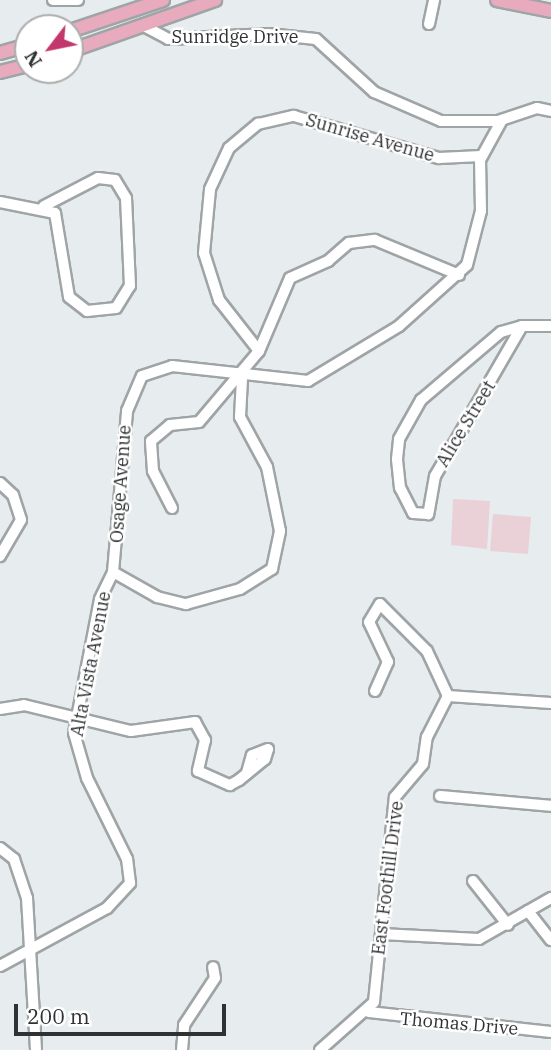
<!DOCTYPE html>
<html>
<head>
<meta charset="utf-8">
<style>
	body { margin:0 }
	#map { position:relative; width:551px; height:1050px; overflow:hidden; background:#e7ecee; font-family:"IBM Plex Serif",serif }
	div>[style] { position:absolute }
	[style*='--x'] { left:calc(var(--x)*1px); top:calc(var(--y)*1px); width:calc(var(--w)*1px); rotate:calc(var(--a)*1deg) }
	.green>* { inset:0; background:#ead1d7 }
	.roads { filter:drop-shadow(2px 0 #9fa4a6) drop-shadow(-2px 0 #9fa4a6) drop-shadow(0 2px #9fa4a6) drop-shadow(0 -2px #9fa4a6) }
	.minor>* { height:10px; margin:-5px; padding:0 5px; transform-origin:5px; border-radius:5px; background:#fff }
	.major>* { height:12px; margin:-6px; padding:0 6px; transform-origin:6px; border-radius:6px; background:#e8abbe }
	span { translate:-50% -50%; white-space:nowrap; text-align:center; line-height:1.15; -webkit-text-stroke:5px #fff; paint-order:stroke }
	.street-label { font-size:18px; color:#2f3132 }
	.north { position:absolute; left:14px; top:14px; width:70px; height:70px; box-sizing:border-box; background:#fff; border:2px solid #acadad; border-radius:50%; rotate:238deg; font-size:19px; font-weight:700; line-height:28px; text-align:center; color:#2f3132 }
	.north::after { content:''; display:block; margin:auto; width:24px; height:32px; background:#c2376c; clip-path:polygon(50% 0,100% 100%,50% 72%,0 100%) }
	.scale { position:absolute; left:14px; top:1004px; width:212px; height:32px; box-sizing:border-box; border:4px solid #2f3132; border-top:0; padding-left:9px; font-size:21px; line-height:24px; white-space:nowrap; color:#2f3132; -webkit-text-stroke:5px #fff; paint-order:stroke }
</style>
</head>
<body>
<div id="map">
	<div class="green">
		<div style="clip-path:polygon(453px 499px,490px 501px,487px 549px,451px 545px)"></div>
		<div style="clip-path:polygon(493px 514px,531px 517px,528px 554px,490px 551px)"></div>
	</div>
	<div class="roads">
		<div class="minor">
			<div style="--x:53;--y:0;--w:25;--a:0"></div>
			<div style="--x:429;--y:24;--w:25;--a:-78"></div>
			<div style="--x:144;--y:26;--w:27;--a:28"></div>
			<div style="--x:168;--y:39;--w:100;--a:-2.9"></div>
			<div style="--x:268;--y:34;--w:48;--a:5.9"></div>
			<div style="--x:316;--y:39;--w:79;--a:42.4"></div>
			<div style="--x:374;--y:92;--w:73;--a:23.4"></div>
			<div style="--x:441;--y:121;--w:57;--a:0"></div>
			<div style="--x:498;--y:121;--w:41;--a:-18.4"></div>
			<div style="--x:537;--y:108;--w:14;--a:12"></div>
			<div style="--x:0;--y:202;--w:56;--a:11.3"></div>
			<div style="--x:55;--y:213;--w:85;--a:80.5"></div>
			<div style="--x:69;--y:297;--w:23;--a:38"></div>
			<div style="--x:87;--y:311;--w:29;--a:-6"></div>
			<div style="--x:116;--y:308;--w:26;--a:-58"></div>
			<div style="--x:130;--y:286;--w:88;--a:-92.6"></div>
			<div style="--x:126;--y:198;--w:21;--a:-121"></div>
			<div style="--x:115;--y:180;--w:17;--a:-173"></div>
			<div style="--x:98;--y:178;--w:61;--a:152.6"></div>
			<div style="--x:522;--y:326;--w:173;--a:120.1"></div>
			<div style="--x:435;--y:476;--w:39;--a:100"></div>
			<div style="--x:428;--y:514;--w:15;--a:-176"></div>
			<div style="--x:413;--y:513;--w:28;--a:-117"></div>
			<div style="--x:400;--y:488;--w:29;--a:-96"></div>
			<div style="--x:397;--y:459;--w:20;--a:-84"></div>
			<div style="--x:399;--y:439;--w:45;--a:-60.6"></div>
			<div style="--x:421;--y:400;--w:105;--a:-40.4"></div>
			<div style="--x:501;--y:332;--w:22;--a:-16"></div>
			<div style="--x:522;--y:326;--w:29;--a:0"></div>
			<div style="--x:259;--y:351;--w:79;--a:-67"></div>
			<div style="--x:290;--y:278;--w:42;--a:-24.1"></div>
			<div style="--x:328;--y:261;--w:28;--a:-41"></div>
			<div style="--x:349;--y:243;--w:26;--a:-7"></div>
			<div style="--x:375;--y:240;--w:91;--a:22.6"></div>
			<div style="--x:0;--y:483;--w:18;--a:43"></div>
			<div style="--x:13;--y:495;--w:26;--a:72"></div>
			<div style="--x:21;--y:520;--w:42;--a:120.3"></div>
			<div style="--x:172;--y:508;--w:42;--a:-117.2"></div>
			<div style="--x:153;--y:471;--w:30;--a:-94"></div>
			<div style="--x:151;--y:441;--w:25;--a:-40"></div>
			<div style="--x:170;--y:425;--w:29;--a:-6"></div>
			<div style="--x:199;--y:422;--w:93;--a:-49.8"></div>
			<div style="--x:259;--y:351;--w:65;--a:-128.1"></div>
			<div style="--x:219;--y:300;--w:49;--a:-107.7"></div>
			<div style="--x:204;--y:253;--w:64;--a:-84.6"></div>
			<div style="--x:210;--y:189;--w:45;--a:-65.1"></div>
			<div style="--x:229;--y:148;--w:38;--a:-40"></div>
			<div style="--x:258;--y:124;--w:37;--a:-13"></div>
			<div style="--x:294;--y:116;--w:151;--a:16.2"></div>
			<div style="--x:439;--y:158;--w:42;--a:-2.7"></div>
			<div style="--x:113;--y:572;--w:51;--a:29.6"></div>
			<div style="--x:157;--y:597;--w:30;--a:14"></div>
			<div style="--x:186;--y:604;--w:56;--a:-15.5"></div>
			<div style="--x:240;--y:589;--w:38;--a:-32"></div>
			<div style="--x:272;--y:569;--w:39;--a:-78"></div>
			<div style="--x:280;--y:531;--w:65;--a:-101.5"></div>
			<div style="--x:267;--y:467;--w:57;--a:-118.4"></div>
			<div style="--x:240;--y:417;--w:38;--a:-87"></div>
			<div style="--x:375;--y:691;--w:32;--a:-66"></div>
			<div style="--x:388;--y:662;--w:44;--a:-115.4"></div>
			<div style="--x:369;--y:622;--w:21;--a:-59"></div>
			<div style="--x:380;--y:604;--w:66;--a:45"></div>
			<div style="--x:427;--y:651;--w:50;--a:65"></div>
			<div style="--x:448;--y:696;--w:103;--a:3.9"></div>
			<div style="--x:0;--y:709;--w:24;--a:-9"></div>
			<div style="--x:24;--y:705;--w:110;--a:13.7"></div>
			<div style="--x:131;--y:731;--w:65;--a:-8"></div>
			<div style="--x:195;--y:722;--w:21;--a:61"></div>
			<div style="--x:205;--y:740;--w:32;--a:103"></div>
			<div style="--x:198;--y:771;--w:35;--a:24"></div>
			<div style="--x:230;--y:785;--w:10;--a:-29"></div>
			<div style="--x:239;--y:780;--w:33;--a:-39"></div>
			<div style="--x:265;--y:759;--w:10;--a:-73"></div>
			<div style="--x:268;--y:749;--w:17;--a:159"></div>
			<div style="--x:252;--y:755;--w:19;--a:106"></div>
			<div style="--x:440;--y:796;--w:111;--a:5.1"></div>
			<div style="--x:0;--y:848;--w:18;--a:38"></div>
			<div style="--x:14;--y:859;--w:41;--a:71.6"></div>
			<div style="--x:27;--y:898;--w:152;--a:86.6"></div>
			<div style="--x:473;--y:881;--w:56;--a:51.5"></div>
			<div style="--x:528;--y:911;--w:37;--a:52"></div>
			<div style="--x:381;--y:934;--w:98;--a:2.9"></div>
			<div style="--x:479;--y:939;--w:83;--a:-29.7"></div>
			<div style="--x:0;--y:966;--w:122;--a:-28.5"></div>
			<div style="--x:107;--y:908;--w:34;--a:-47"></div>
			<div style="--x:130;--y:883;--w:24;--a:-97"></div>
			<div style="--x:127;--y:859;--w:90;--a:-116.3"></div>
			<div style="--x:87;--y:778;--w:47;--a:-106.1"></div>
			<div style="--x:74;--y:733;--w:136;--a:-79"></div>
			<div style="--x:100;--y:599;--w:30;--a:-64"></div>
			<div style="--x:113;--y:572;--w:162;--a:-85"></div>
			<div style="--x:127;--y:411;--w:38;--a:-67"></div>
			<div style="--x:142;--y:376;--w:32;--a:-18"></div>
			<div style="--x:172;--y:366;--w:137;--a:6.3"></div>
			<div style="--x:308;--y:381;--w:106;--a:-31.1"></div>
			<div style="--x:399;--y:326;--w:91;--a:-41.9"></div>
			<div style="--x:467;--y:265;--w:56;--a:-75.5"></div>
			<div style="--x:481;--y:211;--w:51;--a:-91.1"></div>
			<div style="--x:480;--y:160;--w:46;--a:-61.2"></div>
			<div style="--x:369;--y:1012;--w:183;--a:6.3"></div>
			<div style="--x:182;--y:1050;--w:25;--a:-85"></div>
			<div style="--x:184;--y:1025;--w:56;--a:-56.6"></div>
			<div style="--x:215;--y:978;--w:11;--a:-100"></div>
			<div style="--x:320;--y:1050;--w:72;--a:-41.6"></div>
			<div style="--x:374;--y:1002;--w:206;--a:-84.2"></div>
			<div style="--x:395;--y:797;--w:43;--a:-49.7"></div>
			<div style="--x:423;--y:764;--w:27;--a:-82"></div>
			<div style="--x:427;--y:737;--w:46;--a:-62.9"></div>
		</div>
		<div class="major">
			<div style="--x:497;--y:0;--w:55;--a:11.5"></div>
			<div style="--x:70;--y:31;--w:98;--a:-18.4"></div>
			<div style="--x:70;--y:51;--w:154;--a:-19.4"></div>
			<div style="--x:0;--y:53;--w:29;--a:-16"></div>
			<div style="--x:0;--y:72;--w:29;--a:-14"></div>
		</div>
	</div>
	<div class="street-label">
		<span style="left:235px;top:37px">Sunridge Drive</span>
		<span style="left:370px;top:138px;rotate:16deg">Sunrise Avenue</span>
		<span style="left:466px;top:424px;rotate:-59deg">Alice Street</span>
		<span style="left:121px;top:484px;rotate:-86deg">Osage Avenue</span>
		<span style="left:91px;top:664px;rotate:-79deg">Alta Vista Avenue</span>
		<span style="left:388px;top:878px;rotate:-83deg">East Foothill Drive</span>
		<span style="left:459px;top:1024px;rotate:5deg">Thomas Drive</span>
	</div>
	<div class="north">N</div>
	<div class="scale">200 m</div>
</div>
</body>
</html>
